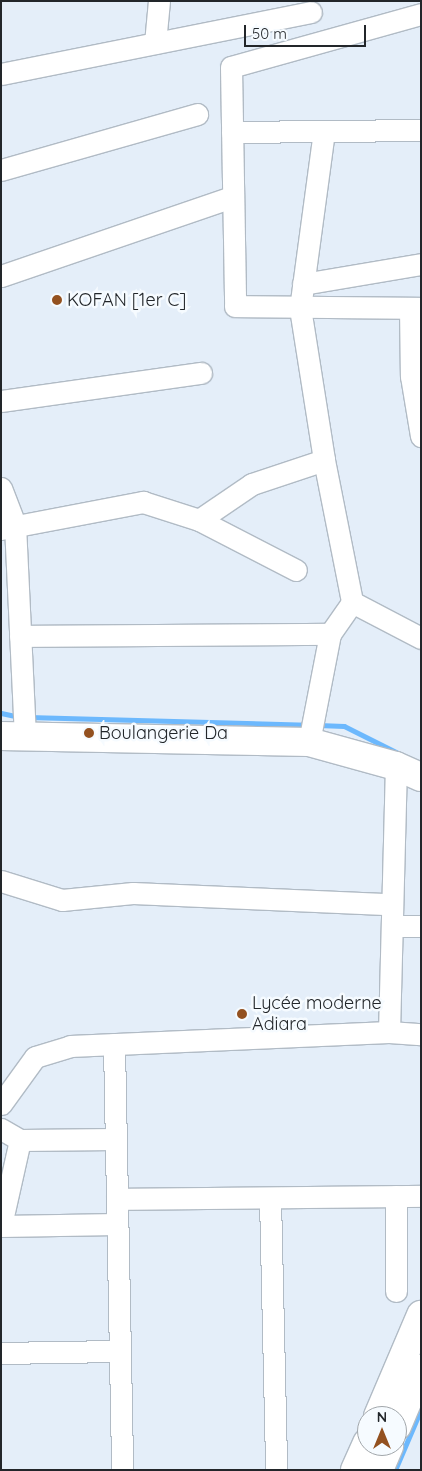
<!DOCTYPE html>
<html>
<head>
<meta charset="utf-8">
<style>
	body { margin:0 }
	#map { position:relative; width:422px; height:1471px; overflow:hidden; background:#e4eef9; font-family:Quicksand,sans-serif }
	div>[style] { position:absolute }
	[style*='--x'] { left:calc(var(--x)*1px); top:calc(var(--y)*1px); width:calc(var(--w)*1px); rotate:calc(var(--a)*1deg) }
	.stream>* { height:5px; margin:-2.5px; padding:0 2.5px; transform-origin:2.5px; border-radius:2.5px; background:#6cb8fd }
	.roads { filter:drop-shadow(1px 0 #b1bbc5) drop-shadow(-1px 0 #b1bbc5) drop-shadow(0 1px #b1bbc5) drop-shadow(0 -1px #b1bbc5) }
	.minor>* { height:21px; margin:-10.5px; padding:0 10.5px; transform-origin:10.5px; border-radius:10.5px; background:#fff }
	.major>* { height:28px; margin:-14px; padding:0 14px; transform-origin:14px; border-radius:14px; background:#fff }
	.dots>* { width:14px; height:14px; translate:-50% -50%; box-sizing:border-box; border:2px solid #f6fbff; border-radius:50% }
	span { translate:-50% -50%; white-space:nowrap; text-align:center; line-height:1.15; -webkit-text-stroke:5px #f6fbff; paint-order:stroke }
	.poi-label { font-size:18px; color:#22262a }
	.left { translate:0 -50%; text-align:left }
	.frame { position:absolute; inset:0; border:2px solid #22262a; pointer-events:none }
	.north { position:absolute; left:357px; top:1406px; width:50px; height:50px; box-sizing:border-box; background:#f6fbff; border:1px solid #a1a6aa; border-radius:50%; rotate:0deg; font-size:14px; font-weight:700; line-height:20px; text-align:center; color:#22262a }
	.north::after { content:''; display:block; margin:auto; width:18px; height:22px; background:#935120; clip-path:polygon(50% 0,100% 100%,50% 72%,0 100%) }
	.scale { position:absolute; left:244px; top:25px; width:122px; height:22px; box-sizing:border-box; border:2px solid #22262a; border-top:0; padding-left:6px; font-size:15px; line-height:18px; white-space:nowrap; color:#22262a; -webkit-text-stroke:4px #f6fbff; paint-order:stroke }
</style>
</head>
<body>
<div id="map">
	<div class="stream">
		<div style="--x:1;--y:713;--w:19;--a:12"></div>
		<div style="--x:28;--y:717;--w:279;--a:1.6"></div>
		<div style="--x:318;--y:725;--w:26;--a:2"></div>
		<div style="--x:344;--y:726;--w:63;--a:26.6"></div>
		<div style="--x:395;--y:1470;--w:66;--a:-66.9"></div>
	</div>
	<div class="roads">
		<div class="minor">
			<div style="--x:421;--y:14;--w:197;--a:164.4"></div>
			<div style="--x:231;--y:67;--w:239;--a:89"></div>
			<div style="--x:235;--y:306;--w:186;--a:0.6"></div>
			<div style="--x:155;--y:43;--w:42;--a:-84.6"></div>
			<div style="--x:1;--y:74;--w:316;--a:-11.3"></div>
			<div style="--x:324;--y:131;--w:179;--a:97.7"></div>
			<div style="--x:300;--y:308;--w:154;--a:81"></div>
			<div style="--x:324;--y:460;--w:145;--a:78.8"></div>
			<div style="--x:352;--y:602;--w:78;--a:27.6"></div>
			<div style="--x:232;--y:132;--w:189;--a:-0.6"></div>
			<div style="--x:1;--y:170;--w:204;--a:-15.9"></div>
			<div style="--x:1;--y:276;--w:244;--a:-18.9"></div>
			<div style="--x:303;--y:284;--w:120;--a:-9.6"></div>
			<div style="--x:410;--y:308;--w:68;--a:89.2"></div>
			<div style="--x:411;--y:376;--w:61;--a:80.5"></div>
			<div style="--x:1;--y:401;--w:202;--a:-8"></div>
			<div style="--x:1;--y:488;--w:40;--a:69"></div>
			<div style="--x:15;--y:525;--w:211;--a:87.3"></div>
			<div style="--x:199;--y:520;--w:64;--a:-34.2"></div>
			<div style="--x:252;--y:484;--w:76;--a:-18.4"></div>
			<div style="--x:1;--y:529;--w:145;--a:-10.8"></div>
			<div style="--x:143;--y:502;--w:59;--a:17.8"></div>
			<div style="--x:199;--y:520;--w:109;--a:27.3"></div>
			<div style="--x:20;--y:636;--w:310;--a:-0.4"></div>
			<div style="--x:309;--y:742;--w:110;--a:-79"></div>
			<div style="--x:330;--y:634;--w:39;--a:-55"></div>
			<div style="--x:1;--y:881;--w:64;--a:17.3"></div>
			<div style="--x:62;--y:900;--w:71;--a:-5.6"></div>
			<div style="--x:133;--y:893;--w:257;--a:2.5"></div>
			<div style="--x:393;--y:926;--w:28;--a:0"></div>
			<div style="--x:389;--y:1032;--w:266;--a:-88.5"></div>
			<div style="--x:114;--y:1044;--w:426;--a:88.9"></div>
			<div style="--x:1;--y:1104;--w:58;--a:-54.1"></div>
			<div style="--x:35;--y:1057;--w:37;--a:-17"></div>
			<div style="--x:70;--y:1046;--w:319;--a:-2.5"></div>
			<div style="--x:389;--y:1032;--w:32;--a:4"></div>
			<div style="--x:1;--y:1129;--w:22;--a:30"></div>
			<div style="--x:20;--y:1140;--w:95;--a:-0.6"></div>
			<div style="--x:396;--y:1196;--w:95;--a:90"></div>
			<div style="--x:270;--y:1198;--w:272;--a:88.7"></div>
			<div style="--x:117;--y:1199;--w:304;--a:-0.6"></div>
			<div style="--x:1;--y:1225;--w:87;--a:-77.4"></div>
			<div style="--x:1;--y:1226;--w:116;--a:-1"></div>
			<div style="--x:1;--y:1353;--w:119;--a:-1"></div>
		</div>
		<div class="major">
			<div style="--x:1;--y:736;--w:308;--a:1.1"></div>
			<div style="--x:309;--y:742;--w:90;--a:15.4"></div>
			<div style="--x:396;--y:766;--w:27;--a:24"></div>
			<div style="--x:378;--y:1416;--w:110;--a:-66.9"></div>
			<div style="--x:397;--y:1426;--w:62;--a:-67.2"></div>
			<div style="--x:355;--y:1470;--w:30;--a:-66"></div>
			<div style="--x:379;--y:1470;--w:26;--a:-67"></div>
		</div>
	</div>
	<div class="dots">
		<div style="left:57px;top:300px;background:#935120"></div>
		<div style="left:89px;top:733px;background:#935120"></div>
		<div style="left:242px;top:1014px;background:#935120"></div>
	</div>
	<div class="poi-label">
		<span class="left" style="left:67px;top:300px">KOFAN [1er C]</span>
		<span class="left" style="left:99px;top:733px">Boulangerie Da</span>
		<span class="left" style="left:252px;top:1014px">Lycée moderne<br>Adiara</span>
	</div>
	<div class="frame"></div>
	<div class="north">N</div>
	<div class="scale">50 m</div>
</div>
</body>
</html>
